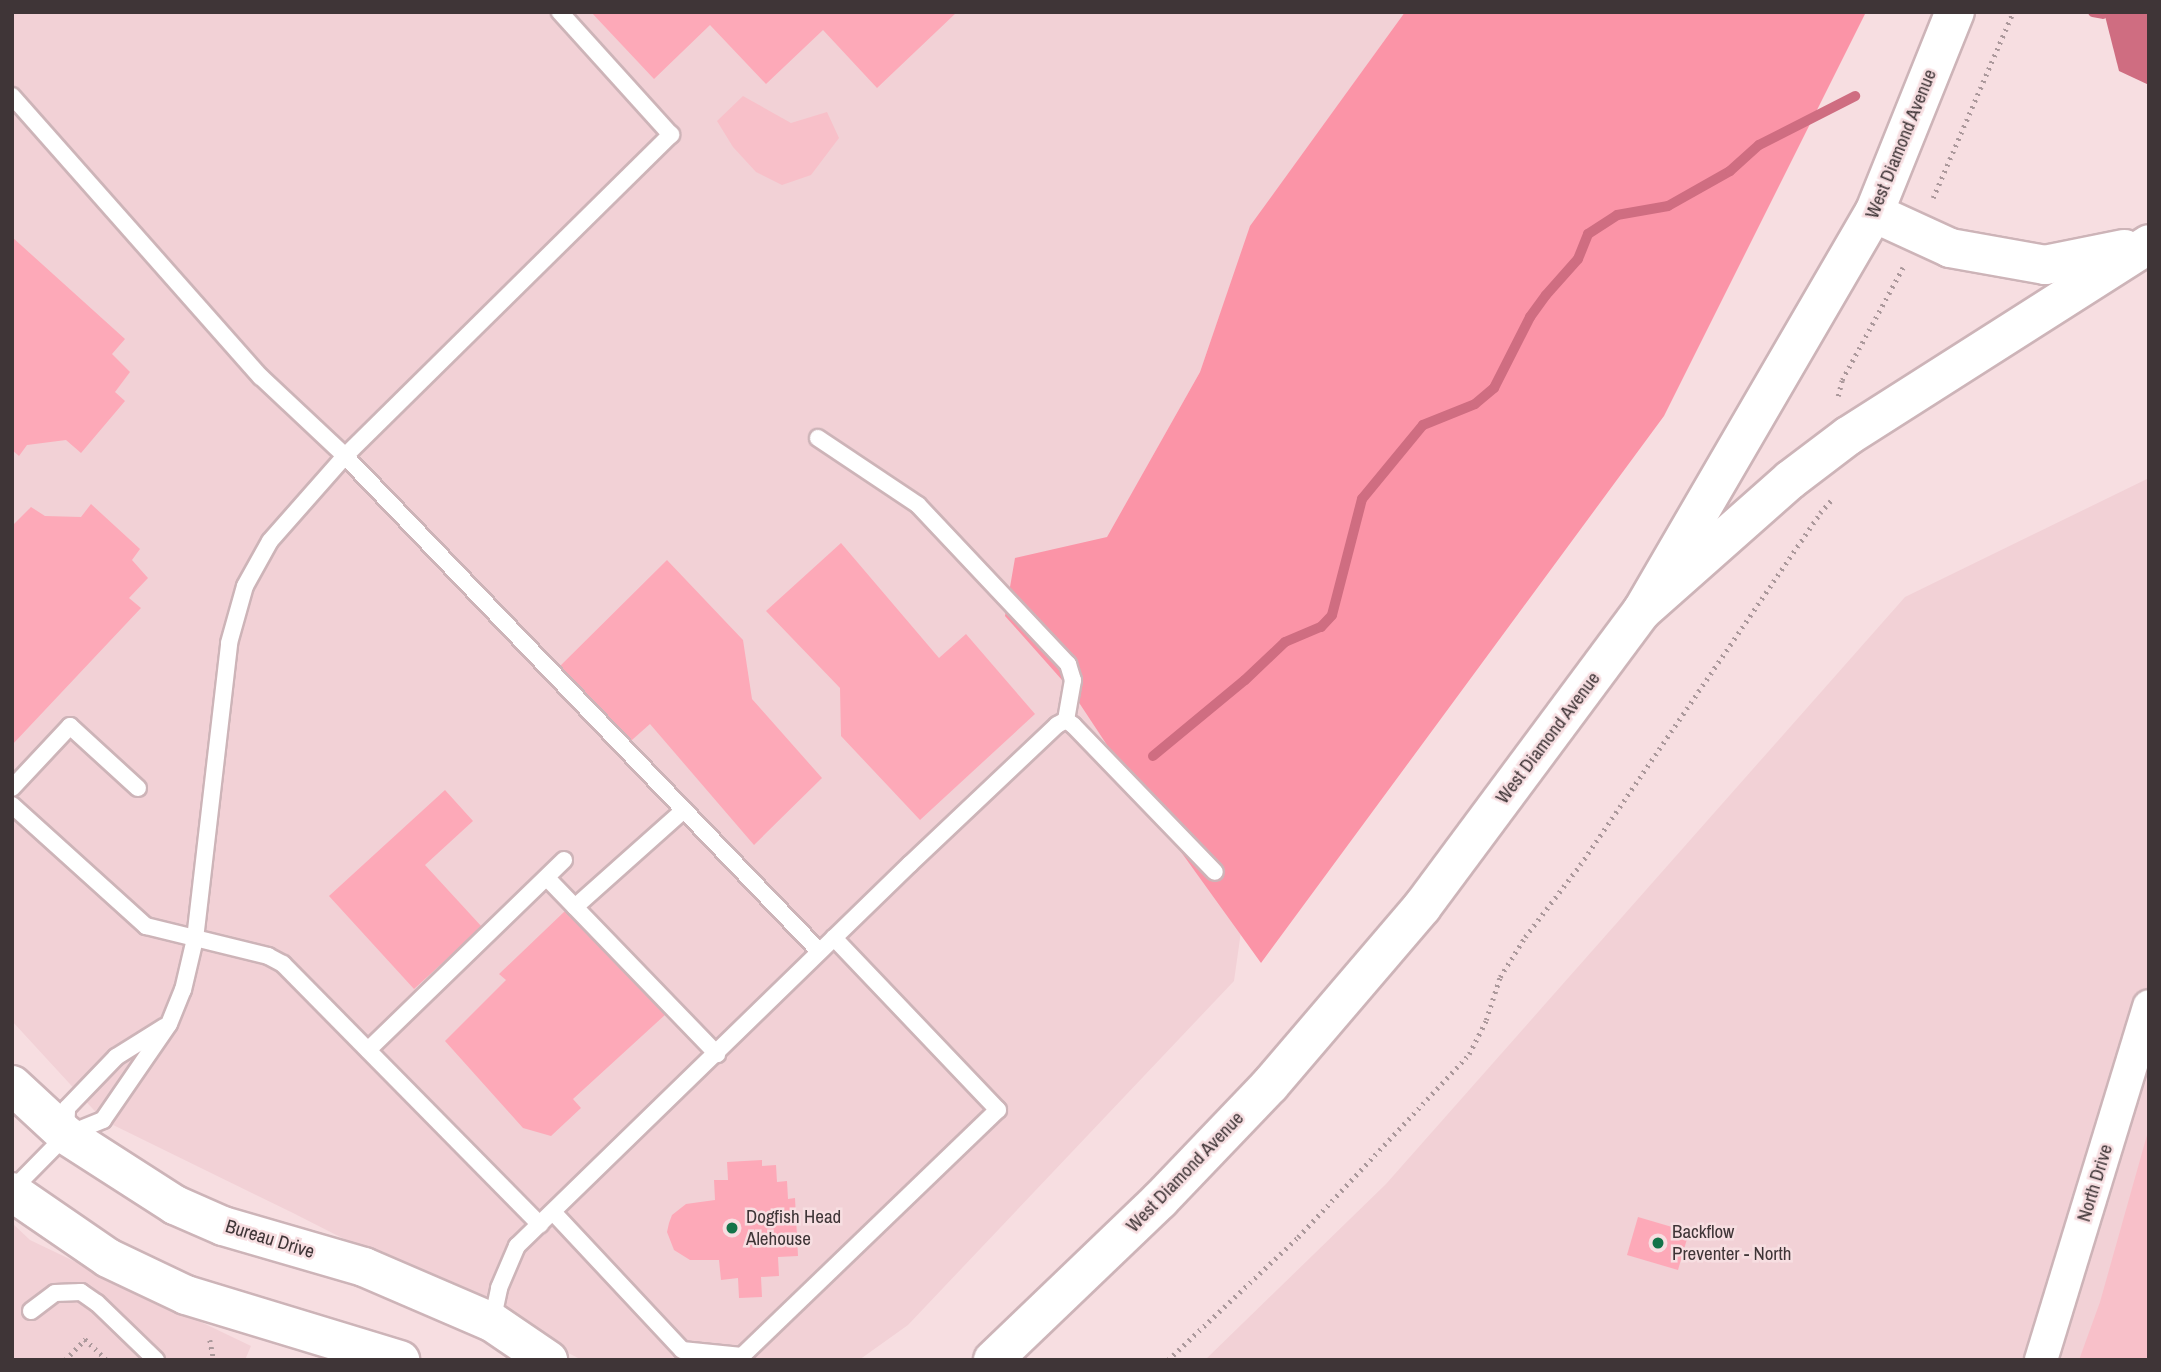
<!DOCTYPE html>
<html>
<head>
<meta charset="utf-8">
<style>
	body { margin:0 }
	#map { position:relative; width:2161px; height:1372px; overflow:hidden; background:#f7dee1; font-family:"Archivo Narrow",sans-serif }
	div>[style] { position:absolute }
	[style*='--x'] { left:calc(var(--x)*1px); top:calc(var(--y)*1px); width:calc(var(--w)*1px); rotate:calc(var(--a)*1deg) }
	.built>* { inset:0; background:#f2d1d6 }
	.green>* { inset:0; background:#f8c0c9 }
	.forest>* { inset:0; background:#fb94a7 }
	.water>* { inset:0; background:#cf6d81 }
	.stream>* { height:10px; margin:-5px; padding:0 5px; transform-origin:5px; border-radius:5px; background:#cf6d81 }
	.building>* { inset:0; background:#fda9b8 }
	.path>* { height:4.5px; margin-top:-2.25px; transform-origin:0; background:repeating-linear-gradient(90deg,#ab989b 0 2px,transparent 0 7px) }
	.roads { filter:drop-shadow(2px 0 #cdb4b8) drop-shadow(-2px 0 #cdb4b8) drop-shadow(0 2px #cdb4b8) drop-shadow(0 -2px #cdb4b8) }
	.lane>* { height:16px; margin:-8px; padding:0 8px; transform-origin:8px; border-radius:8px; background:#fff }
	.street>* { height:32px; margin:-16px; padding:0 16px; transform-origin:16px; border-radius:16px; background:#fff }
	.secondary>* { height:38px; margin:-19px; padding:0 19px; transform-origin:19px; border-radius:19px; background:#fff }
	.primary>* { height:38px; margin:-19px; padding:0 19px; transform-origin:19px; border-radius:19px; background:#fff }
	.highway>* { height:38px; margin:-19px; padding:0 19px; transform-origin:19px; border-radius:19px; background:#fff }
	.dots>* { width:19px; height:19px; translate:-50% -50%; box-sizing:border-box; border:4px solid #f7dee1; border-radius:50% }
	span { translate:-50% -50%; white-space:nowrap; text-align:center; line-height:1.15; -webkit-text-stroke:5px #f7dee1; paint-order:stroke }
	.street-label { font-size:19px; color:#3f3537 }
	.poi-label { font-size:19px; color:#3f3537 }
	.left { translate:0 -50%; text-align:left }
	.frame { position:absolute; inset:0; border:14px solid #3f3537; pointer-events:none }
</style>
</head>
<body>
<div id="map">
	<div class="built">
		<div style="clip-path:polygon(12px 12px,1405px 12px,1251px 226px,1200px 372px,1107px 538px,1249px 875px,1234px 981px,908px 1325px,859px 1360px,582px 1360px,293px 1213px,103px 1120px,12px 1021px)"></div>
		<div style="clip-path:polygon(2149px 478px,2149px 1360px,1205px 1360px,1386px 1184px,1905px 597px)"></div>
		<div style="clip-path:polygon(12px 1223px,30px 1240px,251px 1346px,245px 1360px,12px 1360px)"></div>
	</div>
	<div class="green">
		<div style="clip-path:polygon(743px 96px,791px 123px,827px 112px,839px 138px,811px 175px,782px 185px,756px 172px,733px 147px,717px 121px)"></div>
		<div style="clip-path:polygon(2149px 1128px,2149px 1360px,2079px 1360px,2100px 1302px)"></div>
	</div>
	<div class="forest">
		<div style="clip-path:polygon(1405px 12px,1866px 12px,1664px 416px,1261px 963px,1140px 795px,1070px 689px,1005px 616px,1015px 558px,1107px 537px,1200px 372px,1250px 226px)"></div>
	</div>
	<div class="water">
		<div style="clip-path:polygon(2104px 12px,2149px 12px,2149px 85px,2119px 71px)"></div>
	</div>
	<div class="stream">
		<div style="--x:2093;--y:12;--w:10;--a:11"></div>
		<div style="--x:1153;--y:756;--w:119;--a:-39.6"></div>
		<div style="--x:1245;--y:680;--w:55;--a:-43.5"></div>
		<div style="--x:1285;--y:642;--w:39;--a:-23"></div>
		<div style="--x:1321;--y:627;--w:16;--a:-47"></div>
		<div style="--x:1332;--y:615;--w:120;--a:-75.5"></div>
		<div style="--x:1362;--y:499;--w:96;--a:-50.5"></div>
		<div style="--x:1423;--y:425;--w:56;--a:-22"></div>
		<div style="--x:1475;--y:404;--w:25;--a:-40"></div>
		<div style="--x:1494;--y:388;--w:80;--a:-63.1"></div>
		<div style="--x:1530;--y:317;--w:27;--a:-54"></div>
		<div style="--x:1546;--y:295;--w:48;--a:-48.4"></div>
		<div style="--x:1578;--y:259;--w:27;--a:-68"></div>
		<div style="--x:1588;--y:234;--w:35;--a:-33"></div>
		<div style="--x:1617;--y:215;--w:52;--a:-10"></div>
		<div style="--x:1668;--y:206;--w:71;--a:-29.4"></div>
		<div style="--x:1730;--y:171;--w:39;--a:-42"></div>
		<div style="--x:1759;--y:145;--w:108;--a:-27"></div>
	</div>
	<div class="building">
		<div style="clip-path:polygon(591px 12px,957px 12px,877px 88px,823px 30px,766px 84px,710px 25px,654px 79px)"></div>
		<div style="clip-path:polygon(12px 237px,125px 339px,112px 354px,130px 372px,115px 392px,125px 401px,81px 453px,66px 440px,27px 445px,19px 456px,12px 450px)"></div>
		<div style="clip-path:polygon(91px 504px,140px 549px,132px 560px,148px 578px,129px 598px,141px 608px,12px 745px,12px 526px,31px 507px,45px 516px,81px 517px)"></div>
		<div style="clip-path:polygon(841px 543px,939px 658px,966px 634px,1035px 714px,920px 820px,841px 736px,840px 688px,766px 611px)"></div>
		<div style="clip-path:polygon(667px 560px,743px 640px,752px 699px,822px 778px,754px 845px,650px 724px,624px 747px,554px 672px)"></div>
		<div style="clip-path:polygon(445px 790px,473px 821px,425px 865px,482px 927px,414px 989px,329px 896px)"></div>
		<div style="clip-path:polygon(565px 911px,666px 1014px,573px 1099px,581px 1108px,551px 1136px,523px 1128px,445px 1041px,506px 980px,499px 974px)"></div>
		<div style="clip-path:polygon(762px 1160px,762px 1166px,776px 1165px,777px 1182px,787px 1181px,788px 1199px,795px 1198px,798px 1256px,778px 1257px,779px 1276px,761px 1277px,762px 1297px,739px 1298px,738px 1278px,721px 1280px,719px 1260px,690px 1260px,674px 1250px,667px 1232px,669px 1223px,672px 1215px,686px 1204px,715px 1200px,714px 1180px,728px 1180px,727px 1162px)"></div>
		<div style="clip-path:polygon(1638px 1217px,1689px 1232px,1678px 1270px,1627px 1255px)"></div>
	</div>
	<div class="path">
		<div style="--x:1933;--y:198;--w:202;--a:-66.7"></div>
		<div style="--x:1838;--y:396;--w:16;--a:-76"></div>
		<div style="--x:1842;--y:380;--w:128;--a:-61.6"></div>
		<div style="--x:210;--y:1340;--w:20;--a:79"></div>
		<div style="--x:65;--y:1360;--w:29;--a:-46"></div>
		<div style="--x:85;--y:1339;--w:30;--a:44"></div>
		<div style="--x:1168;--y:1360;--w:179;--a:-43.4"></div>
		<div style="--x:1298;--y:1237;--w:250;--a:-46.9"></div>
		<div style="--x:1469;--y:1054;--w:38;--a:-63"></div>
		<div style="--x:1486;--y:1020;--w:45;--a:-72"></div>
		<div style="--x:1500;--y:977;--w:47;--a:-58"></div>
		<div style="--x:1525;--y:937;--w:91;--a:-52.6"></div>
		<div style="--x:1580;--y:865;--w:426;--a:-55.7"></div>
		<div style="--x:1820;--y:513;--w:20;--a:-49"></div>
	</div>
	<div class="roads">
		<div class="lane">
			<div style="--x:12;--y:96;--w:375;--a:48.5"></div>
			<div style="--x:261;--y:377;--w:115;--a:43.2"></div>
			<div style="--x:345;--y:456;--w:685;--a:46.24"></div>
			<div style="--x:818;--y:438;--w:120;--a:33.8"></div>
			<div style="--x:918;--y:505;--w:219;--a:46.7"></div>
			<div style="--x:1068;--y:664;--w:17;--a:73"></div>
			<div style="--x:1073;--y:680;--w:41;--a:99.9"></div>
			<div style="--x:12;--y:788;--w:85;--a:-46.9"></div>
			<div style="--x:70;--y:726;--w:92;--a:42.4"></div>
			<div style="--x:12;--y:805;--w:181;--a:42.1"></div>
			<div style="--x:146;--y:926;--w:126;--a:13.8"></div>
			<div style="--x:268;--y:956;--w:17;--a:28"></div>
			<div style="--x:283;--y:964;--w:366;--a:45.4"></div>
			<div style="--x:547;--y:878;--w:245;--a:46"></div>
			<div style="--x:575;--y:907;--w:146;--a:-41.7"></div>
			<div style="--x:368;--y:1050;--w:273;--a:-44.1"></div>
			<div style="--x:66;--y:1130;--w:22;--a:-87"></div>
			<div style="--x:67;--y:1108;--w:71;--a:-46.1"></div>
			<div style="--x:116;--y:1057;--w:57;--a:-32"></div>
			<div style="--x:12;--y:1190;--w:77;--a:-45.5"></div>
			<div style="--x:66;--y:1135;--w:40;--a:-22"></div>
			<div style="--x:103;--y:1120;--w:116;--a:-55.5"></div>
			<div style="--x:169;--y:1024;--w:37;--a:-68"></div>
			<div style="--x:183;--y:990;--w:52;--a:-76.8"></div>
			<div style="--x:195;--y:939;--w:298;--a:-83.4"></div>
			<div style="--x:229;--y:643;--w:59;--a:-74.3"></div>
			<div style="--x:245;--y:586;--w:51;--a:-60.9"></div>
			<div style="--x:270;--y:541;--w:113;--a:-48.6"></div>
			<div style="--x:345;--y:456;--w:458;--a:-44.6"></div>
			<div style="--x:671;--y:135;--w:166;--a:-132.1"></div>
			<div style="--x:553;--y:1212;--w:189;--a:46.9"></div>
			<div style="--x:682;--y:1350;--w:60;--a:5.7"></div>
			<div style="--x:742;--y:1356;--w:355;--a:-43.9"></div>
			<div style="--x:998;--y:1110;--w:238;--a:-133.6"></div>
			<div style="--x:31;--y:1311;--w:30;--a:-37"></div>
			<div style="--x:55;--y:1293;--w:26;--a:-2"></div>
			<div style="--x:81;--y:1292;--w:19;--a:35"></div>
			<div style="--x:97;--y:1303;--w:82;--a:44"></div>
			<div style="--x:492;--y:1322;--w:35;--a:-78"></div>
			<div style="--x:499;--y:1288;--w:46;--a:-66.8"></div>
			<div style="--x:517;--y:1246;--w:548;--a:-44.19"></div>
			<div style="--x:910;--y:864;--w:202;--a:-43.4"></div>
			<div style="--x:1057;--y:725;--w:10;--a:-29"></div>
			<div style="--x:1066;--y:720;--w:9;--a:36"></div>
			<div style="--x:1073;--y:725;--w:204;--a:46"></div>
		</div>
		<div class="street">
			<div style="--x:2041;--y:1360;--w:370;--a:-73"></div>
		</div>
		<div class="secondary">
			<div style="--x:12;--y:1085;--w:74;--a:42.8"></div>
			<div style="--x:66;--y:1135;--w:130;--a:32.7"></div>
			<div style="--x:175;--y:1205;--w:52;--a:23.6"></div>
			<div style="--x:223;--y:1226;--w:147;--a:16.2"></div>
			<div style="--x:364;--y:1267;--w:139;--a:23.3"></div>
			<div style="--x:492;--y:1322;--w:68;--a:34.2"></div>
			<div style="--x:12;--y:1192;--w:116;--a:34.5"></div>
			<div style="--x:108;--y:1258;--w:86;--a:25.4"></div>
			<div style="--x:186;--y:1295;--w:224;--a:16.9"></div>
		</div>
		<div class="primary">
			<div style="--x:993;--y:1360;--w:231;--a:-43.8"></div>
			<div style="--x:1160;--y:1200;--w:159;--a:-46.3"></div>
			<div style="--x:1270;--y:1085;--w:234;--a:-49.5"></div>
			<div style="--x:1422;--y:907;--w:369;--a:-53.4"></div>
			<div style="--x:1642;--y:611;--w:461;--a:-59.8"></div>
			<div style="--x:1874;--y:213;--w:217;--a:-68.1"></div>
		</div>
		<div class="highway">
			<div style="--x:1874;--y:213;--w:84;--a:24.7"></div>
			<div style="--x:1950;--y:248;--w:97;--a:10.1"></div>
			<div style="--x:2045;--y:265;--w:81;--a:-11.4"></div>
			<div style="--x:1642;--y:611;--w:198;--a:-41.5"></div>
			<div style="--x:1790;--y:480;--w:73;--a:-37.2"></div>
			<div style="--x:1848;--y:436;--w:357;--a:-32.5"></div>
		</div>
	</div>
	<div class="dots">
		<div style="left:732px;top:1228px;background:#147349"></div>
		<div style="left:1658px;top:1243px;background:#147349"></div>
	</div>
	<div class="street-label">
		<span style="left:1901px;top:144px;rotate:-68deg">West Diamond Avenue</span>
		<span style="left:1548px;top:738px;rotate:-53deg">West Diamond Avenue</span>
		<span style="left:1185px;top:1172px;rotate:-46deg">West Diamond Avenue</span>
		<span style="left:2095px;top:1183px;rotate:-73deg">North Drive</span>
		<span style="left:270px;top:1239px;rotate:17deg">Bureau Drive</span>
	</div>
	<div class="poi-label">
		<span class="left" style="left:746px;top:1228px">Dogfish Head<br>Alehouse</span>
		<span class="left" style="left:1672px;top:1243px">Backflow<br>Preventer - North</span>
	</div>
	<div class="frame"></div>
</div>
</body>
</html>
